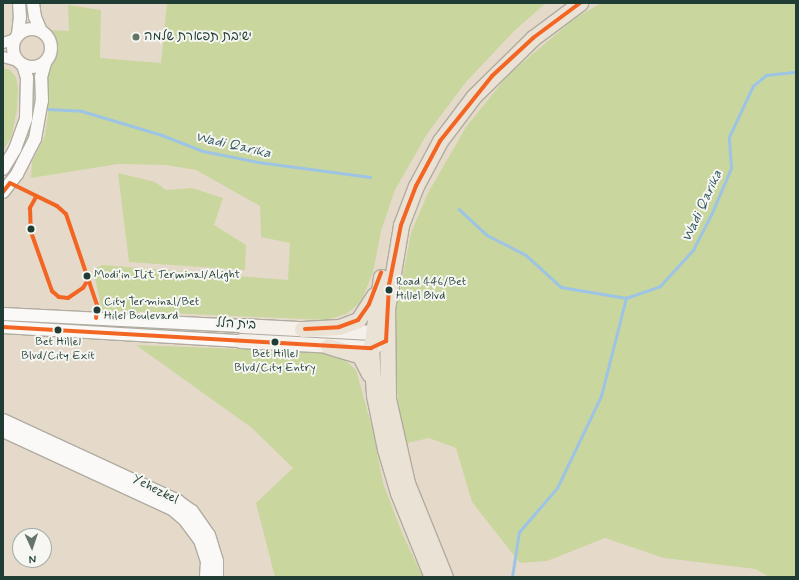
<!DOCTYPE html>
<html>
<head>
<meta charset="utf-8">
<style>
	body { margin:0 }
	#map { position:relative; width:799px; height:580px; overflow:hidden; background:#e5daca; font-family:Mynerve,"Playpen Sans Hebrew",sans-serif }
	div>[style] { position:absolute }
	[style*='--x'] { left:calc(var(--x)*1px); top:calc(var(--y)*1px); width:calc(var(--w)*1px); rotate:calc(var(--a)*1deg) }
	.green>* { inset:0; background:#c9d69d }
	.stream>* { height:2.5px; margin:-1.25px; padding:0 1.25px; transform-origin:1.25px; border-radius:1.25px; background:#9dc4e5 }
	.roads { filter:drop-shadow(1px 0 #b0aca1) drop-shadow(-1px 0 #b0aca1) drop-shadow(0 1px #b0aca1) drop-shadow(0 -1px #b0aca1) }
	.minor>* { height:10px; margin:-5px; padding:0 5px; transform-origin:5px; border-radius:5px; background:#fbf9f7 }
	.tertiary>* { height:12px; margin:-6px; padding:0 6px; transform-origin:6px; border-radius:6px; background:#fbf9f7 }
	.tertiary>.ring { margin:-6px; padding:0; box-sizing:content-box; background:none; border:12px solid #fbf9f7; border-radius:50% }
	.secondary>* { height:14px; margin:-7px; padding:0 7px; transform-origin:7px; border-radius:7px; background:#f5f0e9 }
	.primary>* { height:15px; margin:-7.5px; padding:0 7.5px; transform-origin:7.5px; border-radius:7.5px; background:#ebe2d6 }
	.bus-1>* { height:4px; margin:-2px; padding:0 2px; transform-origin:2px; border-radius:2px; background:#f26522 }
	.dots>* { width:11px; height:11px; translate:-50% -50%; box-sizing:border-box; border:2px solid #f6f6f2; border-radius:50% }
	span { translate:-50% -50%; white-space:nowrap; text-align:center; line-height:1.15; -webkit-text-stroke:4px #f6f6f2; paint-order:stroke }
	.bus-label { font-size:12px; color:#1f3d34 }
	.left { translate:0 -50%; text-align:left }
	.poi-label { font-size:13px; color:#1f3d34 }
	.street-label { font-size:13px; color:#1f3d34 }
	.water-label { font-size:14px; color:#375c63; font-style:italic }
	.frame { position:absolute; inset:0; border:4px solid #1f3d34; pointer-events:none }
	.north { position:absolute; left:12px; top:528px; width:40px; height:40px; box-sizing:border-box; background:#f6f6f2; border:1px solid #a0aca6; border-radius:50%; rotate:177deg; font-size:11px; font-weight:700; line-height:16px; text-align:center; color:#1f3d34 }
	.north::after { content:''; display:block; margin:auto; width:14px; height:18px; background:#647468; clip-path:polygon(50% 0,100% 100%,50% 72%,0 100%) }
</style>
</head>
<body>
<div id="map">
	<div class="green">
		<div style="clip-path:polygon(167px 3px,546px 3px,514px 31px,466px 82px,427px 134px,395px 190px,381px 231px,373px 272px,361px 302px,346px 314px,326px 320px,102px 310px,93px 269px,103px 265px,288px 280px,290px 243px,261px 237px,260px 206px,196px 170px,166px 165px,118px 164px,31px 178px,32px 162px,45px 136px,48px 114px,46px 79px,56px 57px,56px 45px,49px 30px,69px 31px,68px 5px,101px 10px,100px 58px,161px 63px)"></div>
		<div style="clip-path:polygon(601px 3px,796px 3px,796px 577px,769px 577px,756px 569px,664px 558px,605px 538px,547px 561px,520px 563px,472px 502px,456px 448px,429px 438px,403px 444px,395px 374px,395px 316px,411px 233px,428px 193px,466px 127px,508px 75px,574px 19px)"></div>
		<div style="clip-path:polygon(3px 68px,10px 70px,16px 77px,18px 88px,17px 109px,12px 135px,3px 151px)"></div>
		<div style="clip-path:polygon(118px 173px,155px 182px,166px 190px,192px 188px,223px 198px,214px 225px,246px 245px,245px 270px,129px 262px)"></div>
		<div style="clip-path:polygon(136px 345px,321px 352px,343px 358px,356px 370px,373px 431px,383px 483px,402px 533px,423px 577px,275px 577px,256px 503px,293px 468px,252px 428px)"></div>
	</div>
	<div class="stream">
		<div style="--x:48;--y:109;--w:34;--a:3"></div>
		<div style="--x:82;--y:111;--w:84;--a:16.7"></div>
		<div style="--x:162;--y:135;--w:44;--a:21.3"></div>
		<div style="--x:203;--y:151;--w:56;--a:11.3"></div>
		<div style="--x:258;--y:162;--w:113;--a:7.6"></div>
		<div style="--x:459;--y:209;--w:38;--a:43"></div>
		<div style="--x:487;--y:235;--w:44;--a:27.1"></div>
		<div style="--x:526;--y:255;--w:47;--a:42.4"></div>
		<div style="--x:561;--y:287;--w:66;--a:9.6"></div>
		<div style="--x:626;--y:298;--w:36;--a:-19"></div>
		<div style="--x:660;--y:286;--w:49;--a:-47.5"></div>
		<div style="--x:693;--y:250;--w:39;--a:-63"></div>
		<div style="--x:711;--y:215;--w:51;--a:-66.9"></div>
		<div style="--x:731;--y:168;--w:31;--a:-94"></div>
		<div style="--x:729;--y:137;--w:56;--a:-64.8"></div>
		<div style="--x:753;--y:86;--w:17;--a:-40"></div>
		<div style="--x:766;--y:75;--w:30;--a:-6"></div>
		<div style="--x:512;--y:577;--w:46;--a:-81.2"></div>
		<div style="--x:519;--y:532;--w:58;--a:-49.2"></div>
		<div style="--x:557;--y:488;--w:102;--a:-64.4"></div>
		<div style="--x:601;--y:396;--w:101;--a:-75.7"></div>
	</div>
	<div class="roads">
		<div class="minor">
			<div style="--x:3;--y:43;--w:13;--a:-18"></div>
			<div style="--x:3;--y:57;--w:16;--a:15"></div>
		</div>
		<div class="tertiary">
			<div style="--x:33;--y:3;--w:14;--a:82"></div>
			<div style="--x:35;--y:17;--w:15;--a:67"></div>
			<div class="ring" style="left:13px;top:29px;width:26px;height:26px"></div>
			<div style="--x:18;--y:35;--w:18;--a:-84"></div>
			<div style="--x:20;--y:17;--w:14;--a:-94"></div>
			<div style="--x:3;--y:169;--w:23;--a:-59"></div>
			<div style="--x:15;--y:149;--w:33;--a:-70"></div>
			<div style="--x:26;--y:118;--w:40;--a:-88.6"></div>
			<div style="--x:27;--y:78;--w:14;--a:-107"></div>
			<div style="--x:3;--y:192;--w:23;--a:-52"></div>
			<div style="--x:17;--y:174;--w:39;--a:-63"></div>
			<div style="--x:35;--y:139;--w:39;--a:-80"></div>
			<div style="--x:42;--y:101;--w:24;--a:-92"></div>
			<div style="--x:41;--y:77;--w:15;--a:-74"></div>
			<div style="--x:3;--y:314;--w:239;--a:2.9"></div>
			<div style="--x:3;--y:327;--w:238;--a:3.4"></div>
			<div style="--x:3;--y:420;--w:193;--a:24.8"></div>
			<div style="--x:178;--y:501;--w:17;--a:36"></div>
			<div style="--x:192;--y:511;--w:29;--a:55"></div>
			<div style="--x:209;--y:535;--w:27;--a:73"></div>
			<div style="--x:217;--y:561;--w:16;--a:90"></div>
			<div style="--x:3;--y:431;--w:186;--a:24.8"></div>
			<div style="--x:172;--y:509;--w:16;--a:40"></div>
			<div style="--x:184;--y:519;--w:26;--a:53"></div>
			<div style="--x:200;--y:540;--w:23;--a:72"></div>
			<div style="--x:207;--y:562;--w:15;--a:94"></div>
		</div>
		<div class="secondary">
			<div style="--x:242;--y:326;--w:131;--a:3.1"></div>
			<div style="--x:373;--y:333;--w:11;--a:34"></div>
			<div style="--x:241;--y:341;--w:130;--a:3.1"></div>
			<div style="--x:371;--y:348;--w:11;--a:-27"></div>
		</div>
		<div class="primary">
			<div style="--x:381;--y:277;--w:72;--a:98"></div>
			<div style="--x:371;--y:348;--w:47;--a:86.3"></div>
			<div style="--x:374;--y:395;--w:55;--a:78.5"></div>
			<div style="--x:385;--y:449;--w:46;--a:73.5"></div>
			<div style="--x:398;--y:493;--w:91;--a:68"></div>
			<div style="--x:302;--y:329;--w:37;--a:-3"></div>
			<div style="--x:339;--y:327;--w:20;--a:-20"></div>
			<div style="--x:358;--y:320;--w:30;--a:-57"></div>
			<div style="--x:328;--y:346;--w:34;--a:17"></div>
			<div style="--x:360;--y:356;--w:20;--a:63"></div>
			<div style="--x:445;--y:577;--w:101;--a:-112"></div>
			<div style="--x:407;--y:483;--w:86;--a:-102.7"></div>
			<div style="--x:388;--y:399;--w:90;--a:-90.6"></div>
			<div style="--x:387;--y:309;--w:85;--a:-80.5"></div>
			<div style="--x:401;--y:225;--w:42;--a:-69"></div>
			<div style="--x:416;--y:186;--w:51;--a:-61.9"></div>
			<div style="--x:440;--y:141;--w:56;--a:-52.9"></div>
			<div style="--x:474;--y:96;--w:83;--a:-44.5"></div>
			<div style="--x:533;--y:38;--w:59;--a:-36.7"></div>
		</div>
	</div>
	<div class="bus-1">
		<div style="--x:3;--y:192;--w:11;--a:-52"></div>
		<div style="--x:10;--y:183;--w:52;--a:26.1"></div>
		<div style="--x:57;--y:206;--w:12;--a:42"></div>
		<div style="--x:66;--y:214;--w:96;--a:71.2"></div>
		<div style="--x:97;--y:305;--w:13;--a:94"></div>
		<div style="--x:36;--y:197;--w:13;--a:119"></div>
		<div style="--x:30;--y:208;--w:24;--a:88"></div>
		<div style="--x:31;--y:232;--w:63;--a:70.4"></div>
		<div style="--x:52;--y:291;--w:9;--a:41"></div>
		<div style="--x:59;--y:297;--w:9;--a:6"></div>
		<div style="--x:68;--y:298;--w:18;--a:-34"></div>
		<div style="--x:83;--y:288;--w:12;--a:-59"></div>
		<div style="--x:3;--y:327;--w:369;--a:3.3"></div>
		<div style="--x:371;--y:348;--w:17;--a:-25"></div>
		<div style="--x:386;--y:341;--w:56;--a:-86.9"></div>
		<div style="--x:389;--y:285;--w:61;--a:-78.7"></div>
		<div style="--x:401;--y:225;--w:42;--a:-69"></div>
		<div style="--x:416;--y:186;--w:51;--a:-61.9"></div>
		<div style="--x:440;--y:141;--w:83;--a:-51.3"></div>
		<div style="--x:492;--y:76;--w:56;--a:-42.8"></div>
		<div style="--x:533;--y:38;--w:59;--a:-36.7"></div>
		<div style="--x:305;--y:329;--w:34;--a:-3"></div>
		<div style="--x:339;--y:327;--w:20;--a:-20"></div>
		<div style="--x:358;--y:320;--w:19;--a:-55"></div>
		<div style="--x:369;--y:304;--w:34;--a:-69"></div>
	</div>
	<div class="dots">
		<div style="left:136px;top:37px;background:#647468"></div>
		<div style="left:31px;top:229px;background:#1f3d34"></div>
		<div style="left:87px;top:276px;background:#1f3d34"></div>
		<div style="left:389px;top:290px;background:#1f3d34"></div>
		<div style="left:97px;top:310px;background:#1f3d34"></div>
		<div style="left:58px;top:330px;background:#1f3d34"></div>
		<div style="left:275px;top:342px;background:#1f3d34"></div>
	</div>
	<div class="bus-label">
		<span class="left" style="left:94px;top:276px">Modi'in Ilit Terminal/Alight</span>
		<span class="left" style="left:396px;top:290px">Road 446/Bet<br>Hillel Blvd</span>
		<span class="left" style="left:104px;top:310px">City Terminal/Bet<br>Hilel Boulevard</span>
		<span style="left:58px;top:350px">Bet Hillel<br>Blvd/City Exit</span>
		<span style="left:275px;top:362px">Bet Hillel<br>Blvd/City Entry</span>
	</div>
	<div class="poi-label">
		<span class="left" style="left:144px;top:37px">ישיבת תפארת שלמה</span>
	</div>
	<div class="street-label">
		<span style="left:236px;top:325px;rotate:3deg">בית הלל</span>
		<span style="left:155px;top:490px;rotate:27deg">Yehezkel</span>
	</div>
	<div class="water-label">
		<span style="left:233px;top:145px;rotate:13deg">Wadi Qarika</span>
		<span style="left:702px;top:206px;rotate:-65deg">Wadi Qarika</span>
	</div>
	<div class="frame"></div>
	<div class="north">N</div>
</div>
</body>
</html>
